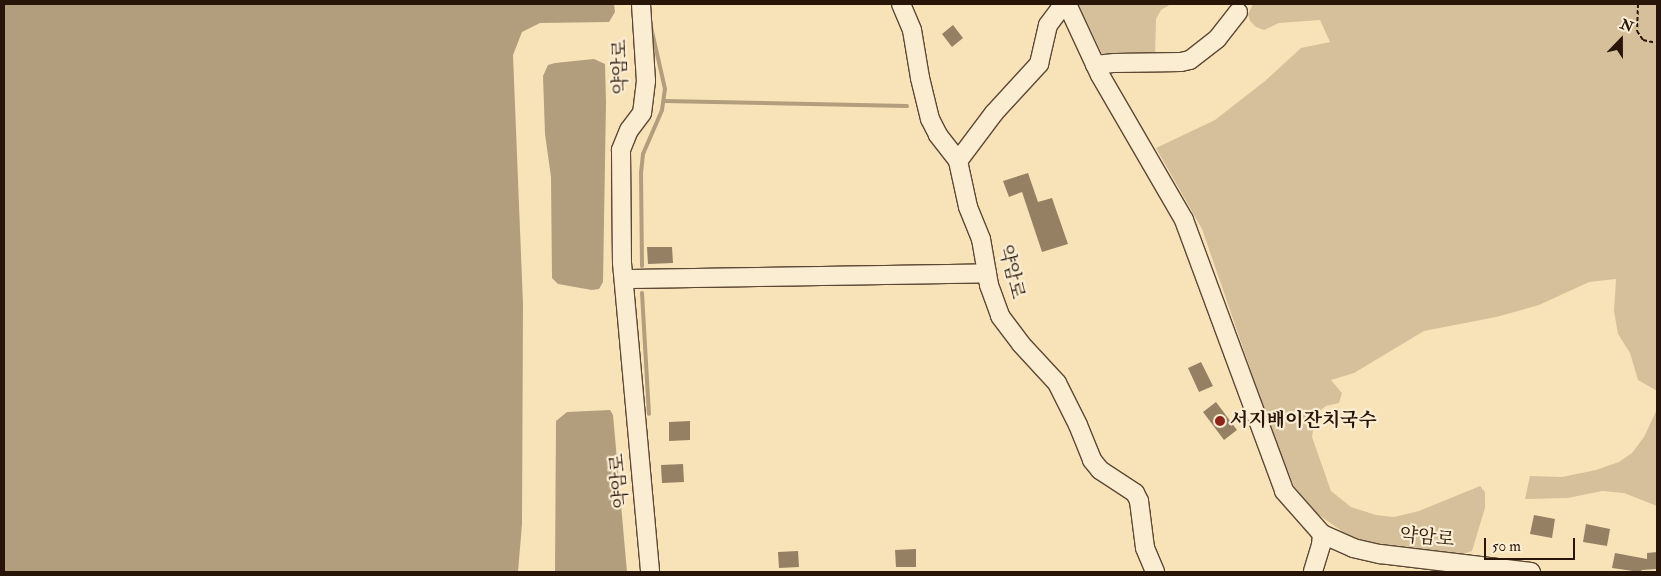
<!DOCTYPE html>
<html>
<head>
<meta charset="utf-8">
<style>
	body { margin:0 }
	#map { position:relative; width:1661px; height:576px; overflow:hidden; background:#f8e3b9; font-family:"IM FELL Double Pica","Noto Serif KR",serif }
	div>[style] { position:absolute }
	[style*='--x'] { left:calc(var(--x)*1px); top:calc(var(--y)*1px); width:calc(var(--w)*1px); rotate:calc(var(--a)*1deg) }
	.green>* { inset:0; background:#d5c09b }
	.water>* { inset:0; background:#b29d7d }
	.stream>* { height:4px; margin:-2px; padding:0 2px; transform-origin:2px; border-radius:2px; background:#b29d7d }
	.building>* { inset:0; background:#958064 }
	.path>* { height:2px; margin-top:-1px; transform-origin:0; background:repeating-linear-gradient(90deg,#291508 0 4px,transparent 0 6.5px) }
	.roads { filter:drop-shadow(1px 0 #5d4834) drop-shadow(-1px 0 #5d4834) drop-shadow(0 1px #5d4834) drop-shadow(0 -1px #5d4834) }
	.minor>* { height:18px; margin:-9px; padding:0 9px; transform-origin:9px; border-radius:9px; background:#faedd2 }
	.dots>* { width:14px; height:14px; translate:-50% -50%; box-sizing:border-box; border:2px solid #faedd2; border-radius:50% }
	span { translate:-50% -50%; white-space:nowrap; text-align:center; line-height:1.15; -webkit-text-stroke:4.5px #faedd2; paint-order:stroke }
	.street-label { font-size:19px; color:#291508 }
	.poi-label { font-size:19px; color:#291508; font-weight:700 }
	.left { translate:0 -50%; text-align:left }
	.frame { position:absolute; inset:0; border:5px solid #291508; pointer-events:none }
	.north { position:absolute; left:1596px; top:15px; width:50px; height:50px; -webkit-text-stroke:4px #faedd2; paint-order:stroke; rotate:22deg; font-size:14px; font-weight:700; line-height:20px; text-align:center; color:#291508 }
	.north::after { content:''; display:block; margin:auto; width:18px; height:22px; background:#291508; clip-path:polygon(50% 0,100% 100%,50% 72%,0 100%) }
	.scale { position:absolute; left:1484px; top:538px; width:91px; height:22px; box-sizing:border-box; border:2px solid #291508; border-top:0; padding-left:6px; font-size:15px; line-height:18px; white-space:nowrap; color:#291508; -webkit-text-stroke:4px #faedd2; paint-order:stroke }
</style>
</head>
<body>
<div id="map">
	<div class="green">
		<div style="clip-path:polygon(1078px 4px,1171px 4px,1161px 10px,1156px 19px,1155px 61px,1106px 62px)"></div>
		<div style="clip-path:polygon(1253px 4px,1657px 4px,1657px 391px,1638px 380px,1630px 353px,1618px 334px,1614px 311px,1616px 279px,1589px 282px,1539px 305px,1496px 317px,1424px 331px,1354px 373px,1331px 380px,1342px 393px,1339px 403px,1326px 406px,1316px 414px,1312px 437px,1331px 491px,1351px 507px,1376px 515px,1394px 517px,1419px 511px,1480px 486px,1485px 492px,1485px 508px,1472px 551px,1463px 554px,1410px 549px,1377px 545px,1353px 539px,1316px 513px,1294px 486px,1271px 429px,1202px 229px,1156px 148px,1215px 120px,1265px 81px,1301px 48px,1330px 42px,1320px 20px,1279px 23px,1264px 30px,1256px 27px,1250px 21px,1248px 14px)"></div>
		<div style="clip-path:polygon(1657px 409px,1657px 506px,1624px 493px,1602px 491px,1568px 498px,1525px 499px,1530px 476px,1562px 477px,1596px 470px,1619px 462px,1632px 453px,1644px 437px)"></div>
	</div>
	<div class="water">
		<div style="clip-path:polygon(4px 4px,614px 4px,615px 12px,609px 22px,540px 23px,522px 32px,513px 55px,523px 304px,522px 524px,518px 572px,4px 572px)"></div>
		<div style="clip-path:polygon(594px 59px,605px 64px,606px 102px,603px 282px,599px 289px,592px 290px,558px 284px,552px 278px,551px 177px,545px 134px,543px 76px,548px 65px,555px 63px)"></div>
		<div style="clip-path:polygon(610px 410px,613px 415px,627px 572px,555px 572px,556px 421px,567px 412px)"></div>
	</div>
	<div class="stream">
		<div style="--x:664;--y:101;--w:243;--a:1.2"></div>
		<div style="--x:642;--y:266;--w:93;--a:-90.6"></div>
		<div style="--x:641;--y:173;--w:19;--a:-84"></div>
		<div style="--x:643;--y:154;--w:48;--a:-66.6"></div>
		<div style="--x:662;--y:110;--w:21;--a:-82"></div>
		<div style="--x:665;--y:89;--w:64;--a:-102.7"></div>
		<div style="--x:642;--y:293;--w:121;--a:86.7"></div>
	</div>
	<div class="building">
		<div style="clip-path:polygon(953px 25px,963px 38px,952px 47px,942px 34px)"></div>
		<div style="clip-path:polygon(1028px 173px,1038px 202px,1052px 198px,1068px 244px,1042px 252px,1022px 192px,1009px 197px,1003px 181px)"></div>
		<div style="clip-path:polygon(647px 247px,672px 247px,673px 263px,648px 264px)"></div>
		<div style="clip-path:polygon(1201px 362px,1213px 386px,1199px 392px,1188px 368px)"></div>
		<div style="clip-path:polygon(1216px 402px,1237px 430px,1224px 440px,1203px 412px)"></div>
		<div style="clip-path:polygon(690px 421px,690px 440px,669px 441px,669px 422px)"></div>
		<div style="clip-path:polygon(683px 464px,684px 482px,662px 483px,661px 465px)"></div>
		<div style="clip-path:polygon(1534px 515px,1555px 519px,1552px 538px,1530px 534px)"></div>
		<div style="clip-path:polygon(1586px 524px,1610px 529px,1607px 546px,1583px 542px)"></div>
		<div style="clip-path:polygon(916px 549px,916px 567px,896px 567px,895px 550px)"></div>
		<div style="clip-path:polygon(798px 551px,799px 567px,779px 568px,778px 552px)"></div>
		<div style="clip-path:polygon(1657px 552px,1657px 569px,1642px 570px,1640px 572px,1612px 568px,1615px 553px,1647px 559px,1647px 553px)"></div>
	</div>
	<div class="path">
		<div style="--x:1638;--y:4;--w:27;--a:92"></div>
		<div style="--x:1637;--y:31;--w:11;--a:56"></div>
		<div style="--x:1643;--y:40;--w:14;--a:12"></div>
	</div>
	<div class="roads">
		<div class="minor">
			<div style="--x:641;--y:4;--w:77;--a:86.3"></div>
			<div style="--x:646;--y:81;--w:32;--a:97"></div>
			<div style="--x:642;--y:113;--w:21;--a:127"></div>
			<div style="--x:629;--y:130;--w:22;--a:112"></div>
			<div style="--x:621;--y:150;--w:113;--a:89.5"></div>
			<div style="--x:622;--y:263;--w:310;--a:84.8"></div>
			<div style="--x:901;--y:4;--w:28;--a:67"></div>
			<div style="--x:912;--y:30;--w:49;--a:80.5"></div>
			<div style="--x:920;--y:78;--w:42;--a:76.3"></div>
			<div style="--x:930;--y:119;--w:18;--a:63"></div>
			<div style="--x:938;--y:135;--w:33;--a:52"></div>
			<div style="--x:958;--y:161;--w:47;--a:77.7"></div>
			<div style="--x:968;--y:207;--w:35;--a:68"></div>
			<div style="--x:981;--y:239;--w:47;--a:80.1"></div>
			<div style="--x:989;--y:285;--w:33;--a:70"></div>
			<div style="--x:1000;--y:316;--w:35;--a:53"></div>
			<div style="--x:1021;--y:344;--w:53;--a:47.3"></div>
			<div style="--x:1057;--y:383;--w:47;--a:63.4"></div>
			<div style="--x:1078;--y:425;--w:38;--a:68"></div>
			<div style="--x:1092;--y:460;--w:13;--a:51"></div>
			<div style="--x:1100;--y:470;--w:42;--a:33.3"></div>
			<div style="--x:1135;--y:493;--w:9;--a:63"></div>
			<div style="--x:1139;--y:501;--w:47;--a:82.7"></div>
			<div style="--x:1145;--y:548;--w:26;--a:67"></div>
			<div style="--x:1067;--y:4;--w:78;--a:65.1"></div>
			<div style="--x:1100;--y:75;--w:168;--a:59.9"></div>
			<div style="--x:1184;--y:220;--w:289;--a:69.7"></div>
			<div style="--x:1284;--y:491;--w:57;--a:48.5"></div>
			<div style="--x:1322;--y:534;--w:11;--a:95"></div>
			<div style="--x:1321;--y:545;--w:28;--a:107"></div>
			<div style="--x:1095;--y:65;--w:20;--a:-6"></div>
			<div style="--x:1115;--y:63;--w:66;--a:-0.9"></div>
			<div style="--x:1181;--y:62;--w:9;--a:-13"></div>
			<div style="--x:1190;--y:60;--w:34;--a:-38"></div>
			<div style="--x:1217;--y:39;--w:34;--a:-52"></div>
			<div style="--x:958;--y:161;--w:60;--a:-53.1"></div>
			<div style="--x:994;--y:113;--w:67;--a:-47.4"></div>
			<div style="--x:1039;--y:64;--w:40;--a:-77"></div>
			<div style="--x:1048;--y:25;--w:26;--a:-53"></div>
			<div style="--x:624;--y:279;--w:363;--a:-0.9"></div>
			<div style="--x:1322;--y:534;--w:34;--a:24"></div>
			<div style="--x:1353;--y:548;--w:28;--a:13"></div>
			<div style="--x:1380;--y:554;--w:152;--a:6.8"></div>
		</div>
	</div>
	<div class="dots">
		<div style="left:1220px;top:421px;background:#8f2418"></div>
	</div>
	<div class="street-label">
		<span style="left:621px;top:67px;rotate:-91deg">약암로</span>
		<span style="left:1011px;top:272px;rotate:76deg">약암로</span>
		<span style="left:620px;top:481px;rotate:-95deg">약암로</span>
		<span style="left:1427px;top:538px;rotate:6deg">약암로</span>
	</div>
	<div class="poi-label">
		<span class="left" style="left:1230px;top:421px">서지배이잔치국수</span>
	</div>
	<div class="frame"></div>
	<div class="north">N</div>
	<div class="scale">50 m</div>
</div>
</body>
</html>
